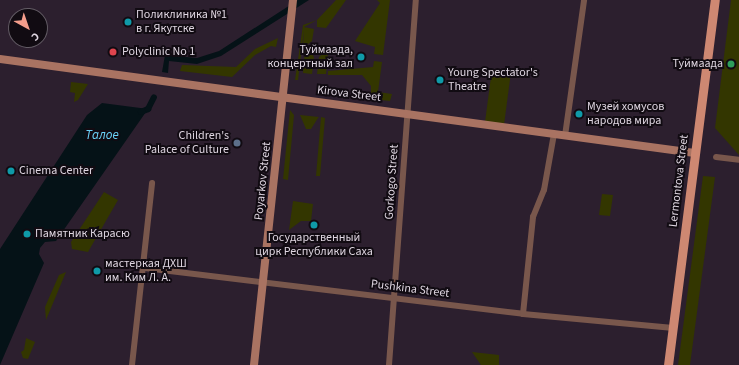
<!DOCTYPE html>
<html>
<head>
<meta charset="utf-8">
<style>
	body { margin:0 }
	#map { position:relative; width:739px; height:365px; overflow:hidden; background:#2c1f2e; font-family:"Source Sans 3",sans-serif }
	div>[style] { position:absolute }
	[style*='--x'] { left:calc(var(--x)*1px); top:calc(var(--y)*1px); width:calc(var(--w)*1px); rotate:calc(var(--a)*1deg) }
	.green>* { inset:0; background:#333600 }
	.water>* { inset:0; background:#051217 }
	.canal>* { height:6px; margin:-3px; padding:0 3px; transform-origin:3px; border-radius:3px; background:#051217 }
	.street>* { height:6px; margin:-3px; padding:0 3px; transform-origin:3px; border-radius:3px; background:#79574c }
	.secondary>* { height:8px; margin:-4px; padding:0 4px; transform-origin:4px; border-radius:4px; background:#a97362 }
	.primary>* { height:9px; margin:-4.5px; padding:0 4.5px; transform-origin:4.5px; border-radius:4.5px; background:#ce8872 }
	.dots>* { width:11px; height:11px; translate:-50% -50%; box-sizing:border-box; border:2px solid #110b12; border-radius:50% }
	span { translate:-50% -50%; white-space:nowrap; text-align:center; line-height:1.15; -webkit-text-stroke:4px #110b12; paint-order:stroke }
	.poi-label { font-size:12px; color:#dfd6e1 }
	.left { translate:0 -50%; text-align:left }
	.right { translate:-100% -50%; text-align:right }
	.street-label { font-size:12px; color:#dfd6e1 }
	.water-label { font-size:13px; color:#6bd2f9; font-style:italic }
	.north { position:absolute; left:8px; top:8px; width:40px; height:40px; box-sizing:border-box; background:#110b12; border:1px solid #635c65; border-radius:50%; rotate:140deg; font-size:11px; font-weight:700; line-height:16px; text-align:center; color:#dfd6e1 }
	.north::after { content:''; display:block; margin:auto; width:14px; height:18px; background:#f49d8c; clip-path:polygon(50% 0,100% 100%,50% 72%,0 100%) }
</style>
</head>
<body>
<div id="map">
	<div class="green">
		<div style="clip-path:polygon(336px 0,346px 0,326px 28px,317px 27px,317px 20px,304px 27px,314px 29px,312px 41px,307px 45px,303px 45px,304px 30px,298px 80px,295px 80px,303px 25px,317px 20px)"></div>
		<div style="clip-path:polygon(377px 0,390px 0,383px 55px,374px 54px,375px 47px,355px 41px,380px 3px)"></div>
		<div style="clip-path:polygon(731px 0,739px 0,739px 155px,715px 128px)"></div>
		<div style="clip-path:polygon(278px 38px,276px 47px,271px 46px,255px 55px,232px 77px,180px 71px,182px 65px,236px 67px,255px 49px)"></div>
		<div style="clip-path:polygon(305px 50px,309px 50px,314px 57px,312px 74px,303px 73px)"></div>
		<div style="clip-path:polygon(325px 52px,328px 52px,326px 74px,317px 74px,319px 57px)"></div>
		<div style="clip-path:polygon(374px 61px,382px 62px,378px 92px,392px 94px,390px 101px,371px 99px,371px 86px,362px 75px,328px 75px,328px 71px,373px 67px)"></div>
		<div style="clip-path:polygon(492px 69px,511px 72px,504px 125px,485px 122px)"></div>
		<div style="clip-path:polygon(71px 82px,88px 84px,78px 100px,74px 102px,75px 93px,70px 92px)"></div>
		<div style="clip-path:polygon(290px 110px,294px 115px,288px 180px,283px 179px)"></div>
		<div style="clip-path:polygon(300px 115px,319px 117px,318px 118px,311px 129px,306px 129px)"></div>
		<div style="clip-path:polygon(321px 117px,325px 118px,320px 176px,316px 176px)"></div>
		<div style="clip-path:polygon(703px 176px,715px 177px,690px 365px,678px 365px)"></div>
		<div style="clip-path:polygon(104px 192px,118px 200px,88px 252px,72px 249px,71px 242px)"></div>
		<div style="clip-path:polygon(602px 194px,613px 195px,610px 216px,599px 215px)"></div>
		<div style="clip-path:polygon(293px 201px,313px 204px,311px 221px,301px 221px,289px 230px)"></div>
		<div style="clip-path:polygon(66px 272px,46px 320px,45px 307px,59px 275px)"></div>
		<div style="clip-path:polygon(26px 338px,35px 342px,28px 359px,23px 358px,21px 352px,24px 350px)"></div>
		<div style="clip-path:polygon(472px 352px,499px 355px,499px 365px,481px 365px)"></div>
	</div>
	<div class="water">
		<div style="clip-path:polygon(298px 0,309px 0,221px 56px,197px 64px,169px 61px,168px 73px,162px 72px,165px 55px,197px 58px,219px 51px)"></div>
		<div style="clip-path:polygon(102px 103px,148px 109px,56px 241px,45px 242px,40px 248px,39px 254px,44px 263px,0 365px,0 249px,87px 115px)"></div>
	</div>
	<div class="canal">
		<div style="--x:141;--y:112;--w:8;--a:-23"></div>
		<div style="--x:148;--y:109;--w:13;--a:-63"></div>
	</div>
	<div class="street">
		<div style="--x:565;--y:136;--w:137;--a:-82"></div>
		<div style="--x:716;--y:157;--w:23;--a:7"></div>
		<div style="--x:145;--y:268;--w:381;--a:6.9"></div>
		<div style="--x:523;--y:314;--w:151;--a:5.3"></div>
		<div style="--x:523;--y:314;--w:98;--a:-84.1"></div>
		<div style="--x:533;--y:217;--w:29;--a:-68"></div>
		<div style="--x:544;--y:190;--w:57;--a:-79.9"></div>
		<div style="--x:132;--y:365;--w:183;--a:-83.7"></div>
		<div style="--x:389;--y:365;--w:366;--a:-85.8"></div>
	</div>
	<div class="secondary">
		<div style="--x:0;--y:59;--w:701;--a:7.7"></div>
		<div style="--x:254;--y:365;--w:367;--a:-83.9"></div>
	</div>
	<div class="primary">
		<div style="--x:668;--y:365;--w:368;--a:-82.7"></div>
	</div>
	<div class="dots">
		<div style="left:128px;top:22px;background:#0f9aa8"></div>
		<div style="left:113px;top:52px;background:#e0444e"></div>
		<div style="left:361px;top:57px;background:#0f9aa8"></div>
		<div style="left:731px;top:64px;background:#2e9e5b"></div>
		<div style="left:440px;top:80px;background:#0f9aa8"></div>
		<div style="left:579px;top:114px;background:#0f9aa8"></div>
		<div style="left:237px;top:143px;background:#5c6f8a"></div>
		<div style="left:11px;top:171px;background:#0f9aa8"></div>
		<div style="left:314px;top:225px;background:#0f9aa8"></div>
		<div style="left:27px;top:234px;background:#0f9aa8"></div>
		<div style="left:97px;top:271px;background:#0f9aa8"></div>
	</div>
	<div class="poi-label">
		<span class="left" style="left:136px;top:22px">Поликлиника №1<br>в г. Якутске</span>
		<span class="right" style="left:353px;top:57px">Туймаада,<br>концертный зал</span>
		<span class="left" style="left:122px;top:52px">Polyclinic No 1</span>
		<span class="right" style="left:723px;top:64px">Туймаада</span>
		<span class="left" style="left:448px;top:80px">Young Spectator's<br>Theatre</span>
		<span class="left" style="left:587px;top:114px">Музей хомусов<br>народов мира</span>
		<span class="right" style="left:229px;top:143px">Children's<br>Palace of Culture</span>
		<span class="left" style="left:19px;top:171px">Cinema Center</span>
		<span class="left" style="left:35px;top:234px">Памятник Карасю</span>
		<span style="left:314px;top:245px">Государственный<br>цирк Республики Саха</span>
		<span class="left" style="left:105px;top:271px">мастеркая ДХШ<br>им. Ким Л. А.</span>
	</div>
	<div class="street-label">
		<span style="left:349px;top:94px;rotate:7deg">Kirova Street</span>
		<span style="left:263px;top:181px;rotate:-84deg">Poyarkov Street</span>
		<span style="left:679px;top:181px;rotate:-83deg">Lermontova Street</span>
		<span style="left:392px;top:182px;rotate:-86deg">Gorkogo Street</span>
		<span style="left:410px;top:289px;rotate:7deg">Pushkina Street</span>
	</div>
	<div class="water-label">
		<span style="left:102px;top:135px">Талое</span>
	</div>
	<div class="north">С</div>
</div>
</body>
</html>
